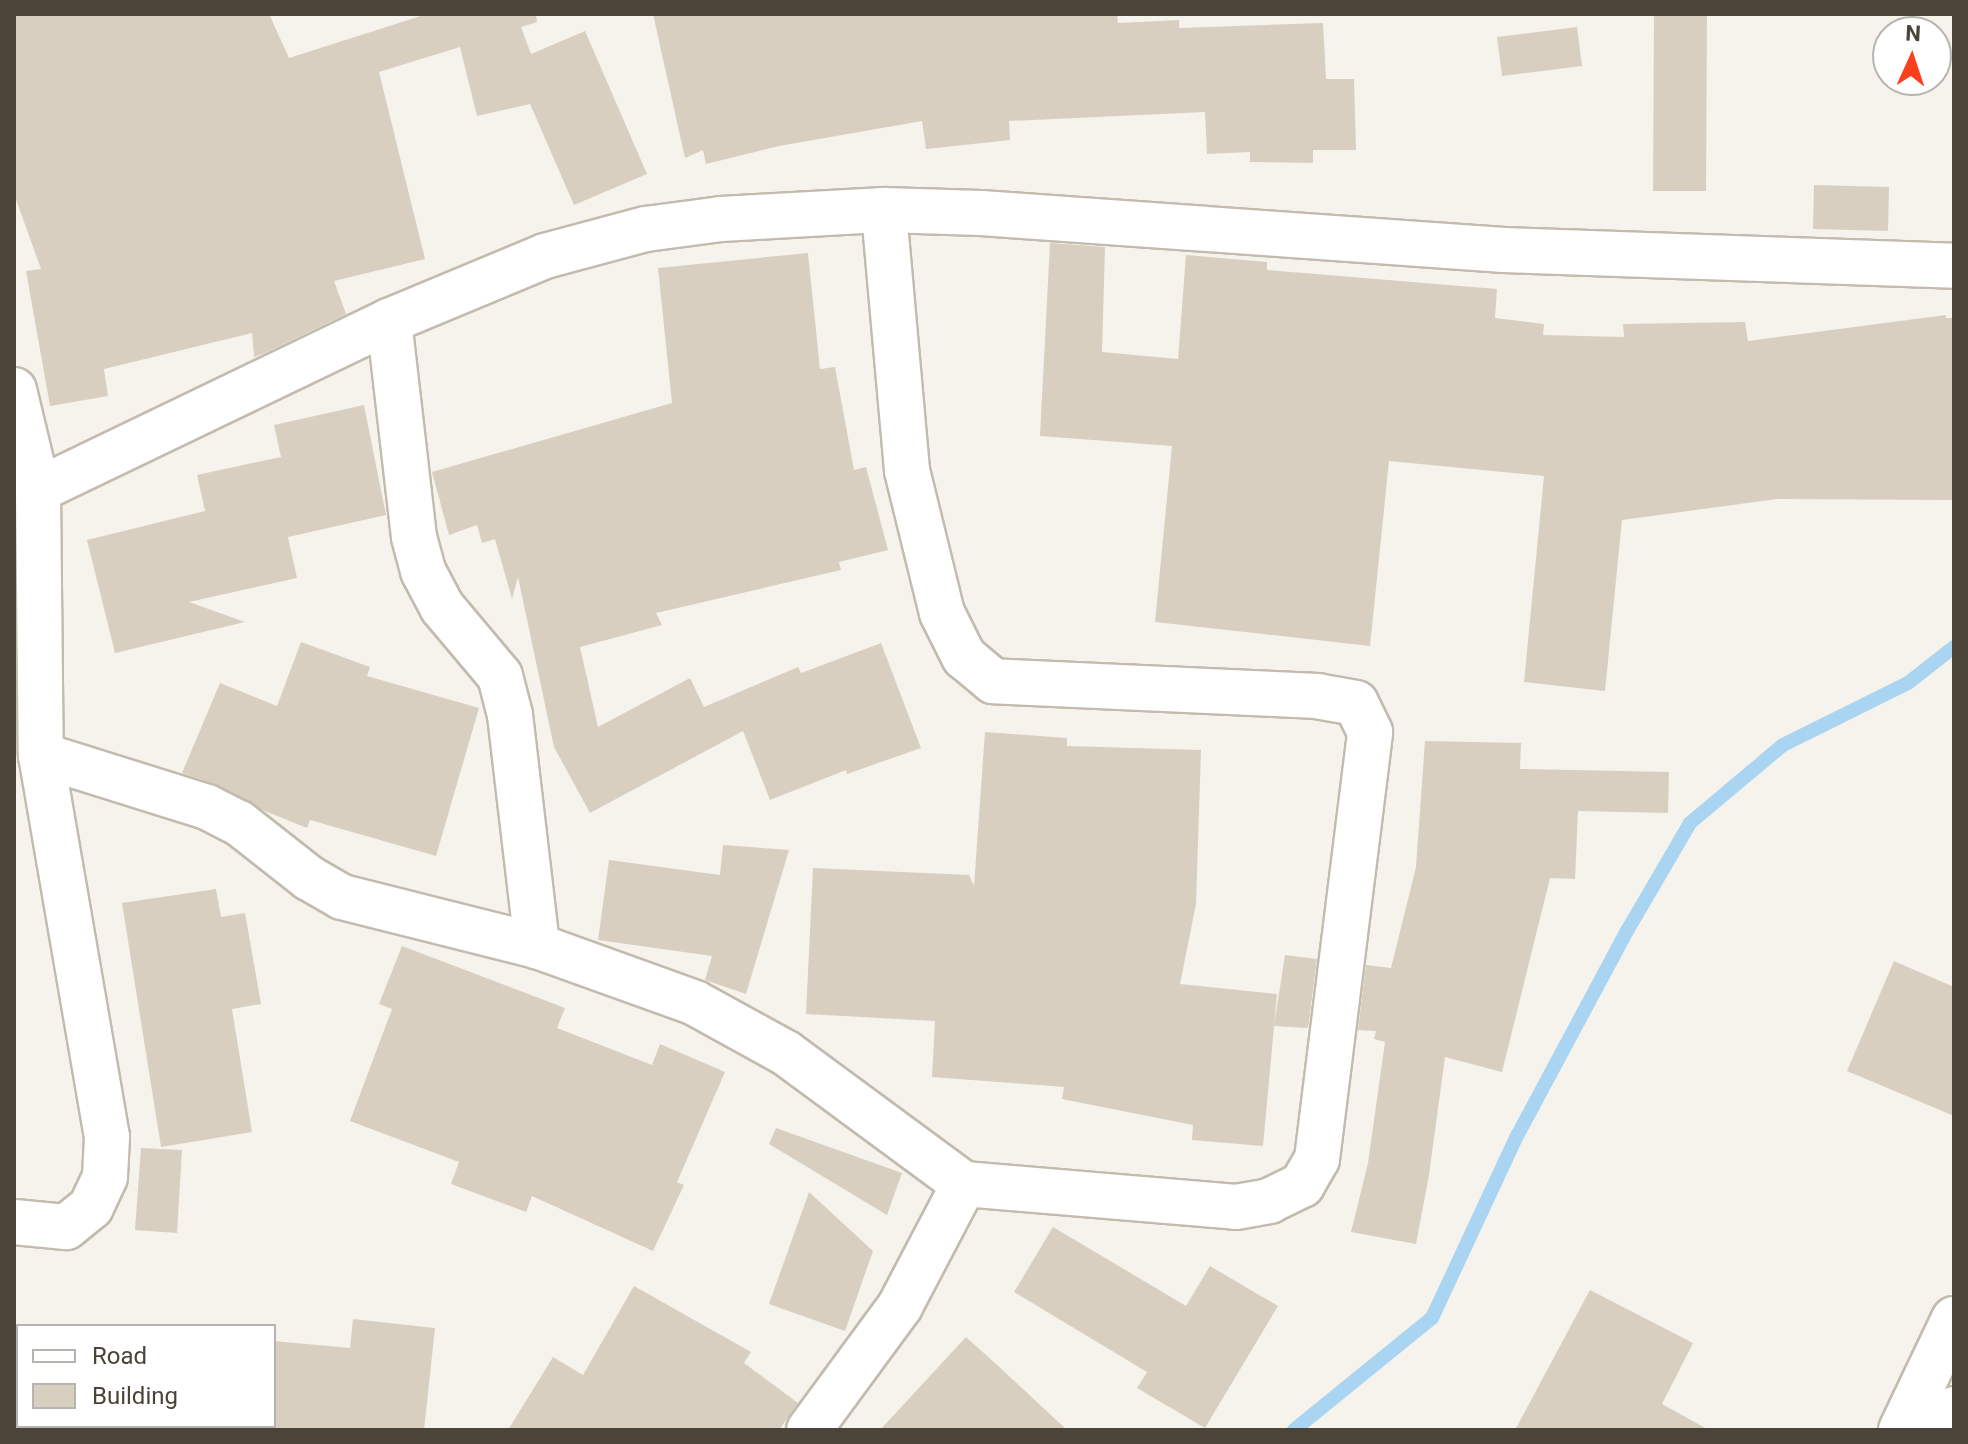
<!DOCTYPE html>
<html>
<head>
<meta charset="utf-8">
<style>
	body { margin:0 }
	#map { position:relative; width:1968px; height:1444px; overflow:hidden; background:#f6f3ec; font-family:Roboto,sans-serif }
	div>[style] { position:absolute }
	[style*='--x'] { left:calc(var(--x)*1px); top:calc(var(--y)*1px); width:calc(var(--w)*1px); rotate:calc(var(--a)*1deg) }
	.stream>* { height:14px; margin:-7px; padding:0 7px; transform-origin:7px; border-radius:7px; background:#a9d4f2 }
	.building>* { inset:0; background:#d8cfc1 }
	.roads { filter:drop-shadow(2px 0 #c2bbae) drop-shadow(-2px 0 #c2bbae) drop-shadow(0 2px #c2bbae) drop-shadow(0 -2px #c2bbae) }
	.minor>* { height:44px; margin:-22px; padding:0 22px; transform-origin:22px; border-radius:22px; background:#fff }
	span { translate:-50% -50%; white-space:nowrap; text-align:center; line-height:1.15; -webkit-text-stroke:8px #fff; paint-order:stroke }
	.frame { position:absolute; inset:0; border:16px solid #4b4439; pointer-events:none }
	.legend { position:absolute; left:16px; top:1324px; width:260px; height:104px; box-sizing:border-box; background:#fff; border:2px solid #b7b4b0; margin:0; padding:10px 14px; list-style:none; font-size:24px; color:#4b4439 }
	.legend li { display:flex; align-items:center; gap:16px; height:40px }
	.legend b { width:40px; border:2px solid #b7b4b0 }
	.north { position:absolute; left:1872px; top:16px; width:80px; height:80px; box-sizing:border-box; background:#fff; border:2px solid #b7b4b0; border-radius:50%; rotate:3deg; font-size:22px; font-weight:700; line-height:32px; text-align:center; color:#4b4439 }
	.north::after { content:''; display:block; margin:auto; width:28px; height:36px; background:#fc3f1d; clip-path:polygon(50% 0,100% 100%,50% 72%,0 100%) }
</style>
</head>
<body>
<div id="map">
	<div class="stream">
		<div style="--x:1294;--y:1430;--w:178;--a:-39.1"></div>
		<div style="--x:1432;--y:1318;--w:201;--a:-65"></div>
		<div style="--x:1517;--y:1136;--w:233;--a:-61.8"></div>
		<div style="--x:1627;--y:931;--w:125;--a:-59.7"></div>
		<div style="--x:1690;--y:823;--w:121;--a:-40"></div>
		<div style="--x:1783;--y:745;--w:140;--a:-26.4"></div>
		<div style="--x:1908;--y:683;--w:58;--a:-38"></div>
	</div>
	<div class="building">
		<div style="clip-path:polygon(14px 14px,269px 14px,289px 58px,427px 14px,536px 14px,537px 22px,521px 27px,531px 54px,585px 31px,647px 174px,574px 205px,530px 104px,477px 116px,460px 47px,379px 72px,425px 259px,334px 281px,346px 314px,265px 353px,254px 357px,252px 333px,104px 369px,108px 396px,50px 406px,26px 271px,41px 269px,14px 194px)"></div>
		<div style="clip-path:polygon(653px 14px,1117px 14px,1118px 23px,1179px 20px,1179px 28px,1323px 23px,1326px 79px,1354px 79px,1356px 150px,1313px 150px,1313px 163px,1250px 162px,1250px 152px,1207px 154px,1205px 112px,1009px 121px,1010px 140px,926px 149px,922px 121px,779px 146px,706px 164px,703px 150px,685px 158px)"></div>
		<div style="clip-path:polygon(1654px 14px,1707px 14px,1706px 191px,1653px 191px)"></div>
		<div style="clip-path:polygon(1577px 27px,1582px 66px,1502px 76px,1497px 37px)"></div>
		<div style="clip-path:polygon(1814px 185px,1889px 187px,1888px 231px,1813px 229px)"></div>
		<div style="clip-path:polygon(1050px 243px,1105px 247px,1102px 352px,1178px 359px,1186px 255px,1267px 262px,1267px 270px,1497px 289px,1495px 318px,1544px 324px,1543px 335px,1624px 337px,1623px 324px,1745px 322px,1748px 341px,1946px 315px,1946px 318px,1954px 318px,1954px 500px,1777px 499px,1622px 520px,1605px 691px,1524px 682px,1544px 476px,1389px 461px,1370px 646px,1155px 622px,1172px 446px,1040px 436px)"></div>
		<div style="clip-path:polygon(808px 253px,820px 369px,835px 367px,854px 470px,866px 467px,888px 550px,839px 562px,841px 570px,656px 613px,662px 625px,580px 647px,598px 727px,690px 678px,704px 707px,798px 667px,801px 673px,881px 643px,921px 748px,847px 774px,846px 770px,770px 800px,743px 731px,590px 813px,554px 747px,518px 577px,512px 599px,495px 539px,482px 543px,477px 525px,449px 535px,432px 472px,672px 403px,658px 268px)"></div>
		<div style="clip-path:polygon(364px 405px,386px 515px,288px 537px,297px 578px,189px 602px,245px 622px,115px 653px,87px 540px,205px 511px,197px 475px,281px 457px,274px 425px)"></div>
		<div style="clip-path:polygon(301px 642px,370px 667px,367px 676px,479px 708px,436px 856px,310px 820px,307px 828px,265px 811px,218px 785px,182px 773px,220px 683px,277px 706px)"></div>
		<div style="clip-path:polygon(985px 732px,1067px 738px,1067px 746px,1201px 750px,1196px 904px,1180px 984px,1277px 994px,1263px 1146px,1192px 1140px,1193px 1125px,1062px 1099px,1064px 1087px,932px 1077px,935px 1021px,806px 1014px,813px 868px,969px 875px,974px 886px)"></div>
		<div style="clip-path:polygon(1425px 741px,1521px 743px,1520px 769px,1669px 772px,1668px 813px,1578px 811px,1575px 879px,1550px 878px,1502px 1072px,1445px 1057px,1429px 1175px,1416px 1244px,1351px 1232px,1368px 1163px,1385px 1042px,1374px 1039px,1376px 1031px,1358px 1030px,1366px 965px,1391px 968px,1416px 867px)"></div>
		<div style="clip-path:polygon(723px 845px,789px 850px,746px 994px,705px 980px,712px 956px,598px 940px,609px 860px,720px 875px)"></div>
		<div style="clip-path:polygon(216px 889px,221px 917px,245px 913px,261px 1004px,232px 1009px,252px 1132px,161px 1147px,122px 903px)"></div>
		<div style="clip-path:polygon(402px 946px,565px 1008px,557px 1028px,652px 1065px,660px 1044px,725px 1072px,677px 1182px,684px 1185px,653px 1251px,532px 1196px,526px 1212px,451px 1184px,459px 1162px,350px 1121px,392px 1009px,379px 1004px)"></div>
		<div style="clip-path:polygon(1285px 955px,1317px 959px,1308px 1028px,1274px 1026px)"></div>
		<div style="clip-path:polygon(1894px 961px,1954px 987px,1954px 1116px,1847px 1071px)"></div>
		<div style="clip-path:polygon(776px 1128px,902px 1173px,887px 1215px,769px 1144px)"></div>
		<div style="clip-path:polygon(141px 1148px,182px 1150px,177px 1233px,135px 1230px)"></div>
		<div style="clip-path:polygon(809px 1192px,873px 1251px,845px 1331px,769px 1304px)"></div>
		<div style="clip-path:polygon(1053px 1227px,1186px 1306px,1210px 1266px,1278px 1306px,1205px 1428px,1137px 1388px,1147px 1372px,1014px 1292px)"></div>
		<div style="clip-path:polygon(634px 1286px,751px 1352px,744px 1363px,798px 1403px,779px 1430px,508px 1430px,553px 1357px,583px 1375px)"></div>
		<div style="clip-path:polygon(1590px 1290px,1693px 1343px,1662px 1404px,1709px 1430px,1515px 1430px)"></div>
		<div style="clip-path:polygon(353px 1319px,435px 1328px,424px 1430px,274px 1430px,274px 1341px,350px 1348px)"></div>
		<div style="clip-path:polygon(966px 1337px,995px 1363px,1067px 1430px,880px 1430px)"></div>
	</div>
	<div class="roads">
		<div class="minor">
			<div style="--x:389;--y:321;--w:217;--a:83.4"></div>
			<div style="--x:414;--y:537;--w:35;--a:75"></div>
			<div style="--x:423;--y:571;--w:41;--a:62.2"></div>
			<div style="--x:442;--y:607;--w:90;--a:50"></div>
			<div style="--x:500;--y:676;--w:40;--a:75.6"></div>
			<div style="--x:510;--y:715;--w:233;--a:83.3"></div>
			<div style="--x:14;--y:390;--w:103;--a:76.5"></div>
			<div style="--x:38;--y:490;--w:265;--a:89.4"></div>
			<div style="--x:41;--y:755;--w:388;--a:80.2"></div>
			<div style="--x:107;--y:1137;--w:40;--a:92.9"></div>
			<div style="--x:105;--y:1177;--w:33;--a:115"></div>
			<div style="--x:91;--y:1207;--w:32;--a:141"></div>
			<div style="--x:66;--y:1227;--w:52;--a:-174.5"></div>
			<div style="--x:38;--y:490;--w:390;--a:-25.7"></div>
			<div style="--x:389;--y:321;--w:169;--a:-22.6"></div>
			<div style="--x:545;--y:256;--w:105;--a:-15"></div>
			<div style="--x:646;--y:229;--w:76;--a:-7.6"></div>
			<div style="--x:721;--y:219;--w:163;--a:-3.2"></div>
			<div style="--x:884;--y:210;--w:97;--a:1.8"></div>
			<div style="--x:981;--y:213;--w:524;--a:4.05"></div>
			<div style="--x:1504;--y:250;--w:450;--a:2"></div>
			<div style="--x:41;--y:755;--w:174;--a:17.4"></div>
			<div style="--x:207;--y:807;--w:36;--a:27"></div>
			<div style="--x:239;--y:823;--w:89;--a:38.2"></div>
			<div style="--x:309;--y:878;--w:38;--a:30"></div>
			<div style="--x:342;--y:897;--w:201;--a:14.1"></div>
			<div style="--x:537;--y:946;--w:168;--a:19.8"></div>
			<div style="--x:695;--y:1003;--w:104;--a:28.8"></div>
			<div style="--x:786;--y:1053;--w:221;--a:36.4"></div>
			<div style="--x:964;--y:1184;--w:273;--a:4.8"></div>
			<div style="--x:1236;--y:1207;--w:34;--a:-10"></div>
			<div style="--x:1269;--y:1201;--w:37;--a:-26"></div>
			<div style="--x:1302;--y:1185;--w:30;--a:-60"></div>
			<div style="--x:1317;--y:1159;--w:430;--a:-82.9"></div>
			<div style="--x:1370;--y:732;--w:32;--a:-116"></div>
			<div style="--x:1356;--y:703;--w:39;--a:-170"></div>
			<div style="--x:1318;--y:696;--w:325;--a:-177.4"></div>
			<div style="--x:993;--y:681;--w:38;--a:-140"></div>
			<div style="--x:964;--y:657;--w:49;--a:-116.6"></div>
			<div style="--x:942;--y:613;--w:147;--a:-103.8"></div>
			<div style="--x:907;--y:470;--w:261;--a:-95.1"></div>
			<div style="--x:809;--y:1430;--w:154;--a:-53.7"></div>
			<div style="--x:900;--y:1306;--w:138;--a:-62.3"></div>
			<div style="--x:1901;--y:1430;--w:123;--a:-64.5"></div>
			<div style="--x:1944;--y:1430;--w:23;--a:-65"></div>
		</div>
	</div>
	<div class="frame"></div>
	<ul class="legend">
	<li><b style="height:10px;background:#fff"></b>Road</li>
	<li><b style="height:22px;background:#d8cfc1"></b>Building</li>
	</ul>
	<div class="north">N</div>
</div>
</body>
</html>
